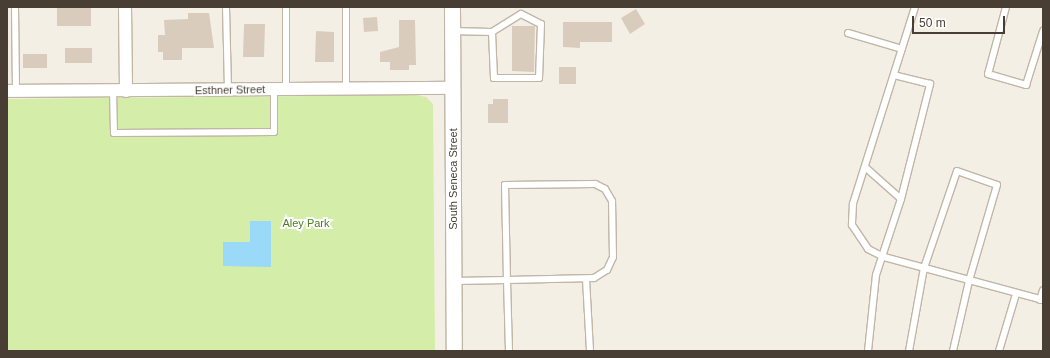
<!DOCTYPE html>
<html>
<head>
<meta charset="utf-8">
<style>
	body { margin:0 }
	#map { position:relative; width:1050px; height:358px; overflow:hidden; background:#f4efe5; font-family:Helvetica,sans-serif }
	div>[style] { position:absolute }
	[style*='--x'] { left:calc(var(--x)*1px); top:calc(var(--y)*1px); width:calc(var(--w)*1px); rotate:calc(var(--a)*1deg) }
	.green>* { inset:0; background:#d4eea9 }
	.water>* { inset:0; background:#9ad9f8 }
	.building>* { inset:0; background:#daccbc }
	.roads { filter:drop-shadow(1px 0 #c1b6a6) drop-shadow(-1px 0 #c1b6a6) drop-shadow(0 1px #c1b6a6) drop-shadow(0 -1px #c1b6a6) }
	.service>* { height:6px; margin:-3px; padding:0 3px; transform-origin:3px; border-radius:3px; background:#fff }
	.minor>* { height:12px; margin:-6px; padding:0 6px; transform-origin:6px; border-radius:6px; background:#fff }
	.tertiary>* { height:15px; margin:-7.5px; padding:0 7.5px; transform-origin:7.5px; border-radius:7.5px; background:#fff }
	span { translate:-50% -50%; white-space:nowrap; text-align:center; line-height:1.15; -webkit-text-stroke:4px #fff; paint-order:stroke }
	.street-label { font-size:11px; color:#483e34 }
	.park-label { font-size:11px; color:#4c8020 }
	.frame { position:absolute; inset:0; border:8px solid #483e34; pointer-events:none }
	.scale { position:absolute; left:912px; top:16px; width:93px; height:18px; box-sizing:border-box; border:2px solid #483e34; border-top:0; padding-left:5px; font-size:12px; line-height:14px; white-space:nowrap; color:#483e34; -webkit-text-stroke:3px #fff; paint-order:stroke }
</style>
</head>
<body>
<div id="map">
	<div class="green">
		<div style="clip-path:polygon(417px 95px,426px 97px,433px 104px,435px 351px,7px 351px,7px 99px)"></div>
	</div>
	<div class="water">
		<div style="clip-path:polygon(250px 221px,271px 221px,271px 267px,223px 266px,223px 242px,250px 242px)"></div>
	</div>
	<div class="building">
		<div style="clip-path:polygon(57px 7px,91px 7px,91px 26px,57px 26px)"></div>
		<div style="clip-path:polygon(636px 9px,645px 24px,630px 34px,621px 18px)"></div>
		<div style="clip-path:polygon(188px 13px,209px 13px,214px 48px,182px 48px,182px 60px,163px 60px,163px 52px,158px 52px,158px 35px,165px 35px,164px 20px,188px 19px)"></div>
		<div style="clip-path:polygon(377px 17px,378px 31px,364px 32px,363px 18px)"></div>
		<div style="clip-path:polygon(399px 20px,415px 20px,416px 65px,409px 65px,409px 70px,390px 70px,390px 62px,380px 62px,380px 52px,399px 47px)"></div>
		<div style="clip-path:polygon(563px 22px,612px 22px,612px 42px,580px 42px,580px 48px,563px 47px)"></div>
		<div style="clip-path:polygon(244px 24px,265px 24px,264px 57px,243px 57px)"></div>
		<div style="clip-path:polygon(512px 26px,535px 26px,534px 72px,512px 71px)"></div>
		<div style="clip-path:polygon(316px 31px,334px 32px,334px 62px,315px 62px)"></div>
		<div style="clip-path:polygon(65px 48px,92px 48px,92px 63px,65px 63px)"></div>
		<div style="clip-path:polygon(23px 54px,47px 54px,47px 68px,23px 68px)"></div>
		<div style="clip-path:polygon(559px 67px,576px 67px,576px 84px,559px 84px)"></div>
		<div style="clip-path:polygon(493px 99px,508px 99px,508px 123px,488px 123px,488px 104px,493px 104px)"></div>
	</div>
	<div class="roads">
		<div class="service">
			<div style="--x:15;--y:7;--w:84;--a:89.3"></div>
			<div style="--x:226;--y:7;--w:83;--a:88.6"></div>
			<div style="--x:286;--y:7;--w:83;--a:90"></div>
			<div style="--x:346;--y:7;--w:82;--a:90"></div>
			<div style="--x:915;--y:7;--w:207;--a:107.5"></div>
			<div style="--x:853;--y:204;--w:21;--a:93"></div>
			<div style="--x:852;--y:225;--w:29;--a:56"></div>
			<div style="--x:868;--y:249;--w:18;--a:27"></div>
			<div style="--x:884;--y:257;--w:165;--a:15.1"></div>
			<div style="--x:1006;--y:7;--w:69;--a:105"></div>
			<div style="--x:988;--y:74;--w:40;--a:16"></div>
			<div style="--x:1026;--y:85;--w:57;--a:-72.5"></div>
			<div style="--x:452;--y:31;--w:40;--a:1.4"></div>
			<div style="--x:492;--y:32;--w:34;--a:-32"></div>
			<div style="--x:521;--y:14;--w:22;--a:27"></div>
			<div style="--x:541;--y:24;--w:54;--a:92.1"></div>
			<div style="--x:539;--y:78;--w:45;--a:180"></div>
			<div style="--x:494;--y:78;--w:46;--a:-92.5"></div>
			<div style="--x:848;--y:33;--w:56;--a:16.5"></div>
			<div style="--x:113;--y:91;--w:42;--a:88.6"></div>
			<div style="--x:114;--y:133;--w:160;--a:-0.4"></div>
			<div style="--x:274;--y:132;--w:42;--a:-90"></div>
			<div style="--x:865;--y:167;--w:48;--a:41.6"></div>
			<div style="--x:586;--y:279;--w:72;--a:86.8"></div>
			<div style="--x:454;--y:281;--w:53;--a:-1.1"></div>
			<div style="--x:507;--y:280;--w:87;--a:-1.3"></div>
			<div style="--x:594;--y:278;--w:15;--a:-32"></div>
			<div style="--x:607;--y:270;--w:14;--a:-65"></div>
			<div style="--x:613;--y:257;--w:56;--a:-91"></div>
			<div style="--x:612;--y:201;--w:14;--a:-120"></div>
			<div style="--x:605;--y:189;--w:11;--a:-153"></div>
			<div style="--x:595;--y:184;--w:90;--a:179.4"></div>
			<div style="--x:505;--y:185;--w:95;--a:88.8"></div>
			<div style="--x:507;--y:280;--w:71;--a:88.4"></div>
			<div style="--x:1040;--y:300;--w:10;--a:-73"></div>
			<div style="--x:868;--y:351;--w:76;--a:-84"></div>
			<div style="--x:876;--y:275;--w:80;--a:-71.8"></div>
			<div style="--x:901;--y:199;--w:119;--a:-75.8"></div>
			<div style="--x:930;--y:84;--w:37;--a:-166"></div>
			<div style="--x:909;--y:351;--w:84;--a:-79.8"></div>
			<div style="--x:924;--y:268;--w:102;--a:-71.2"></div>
			<div style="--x:957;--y:171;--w:42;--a:19.3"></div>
			<div style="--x:997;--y:185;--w:100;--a:106.3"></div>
			<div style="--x:969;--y:281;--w:72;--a:102.9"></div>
			<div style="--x:999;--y:351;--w:59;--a:-73.4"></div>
		</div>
		<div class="minor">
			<div style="--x:125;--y:7;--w:84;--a:89.3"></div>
			<div style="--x:7;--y:91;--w:446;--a:-0.4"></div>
		</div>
		<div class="tertiary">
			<div style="--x:452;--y:7;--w:344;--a:89.7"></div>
		</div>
	</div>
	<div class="street-label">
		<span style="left:230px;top:90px;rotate:-1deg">Esthner Street</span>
		<span style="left:453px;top:179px;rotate:-90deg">South Seneca Street</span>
	</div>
	<div class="park-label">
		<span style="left:306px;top:223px">Aley Park</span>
	</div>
	<div class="frame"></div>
	<div class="scale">50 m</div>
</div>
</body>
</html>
